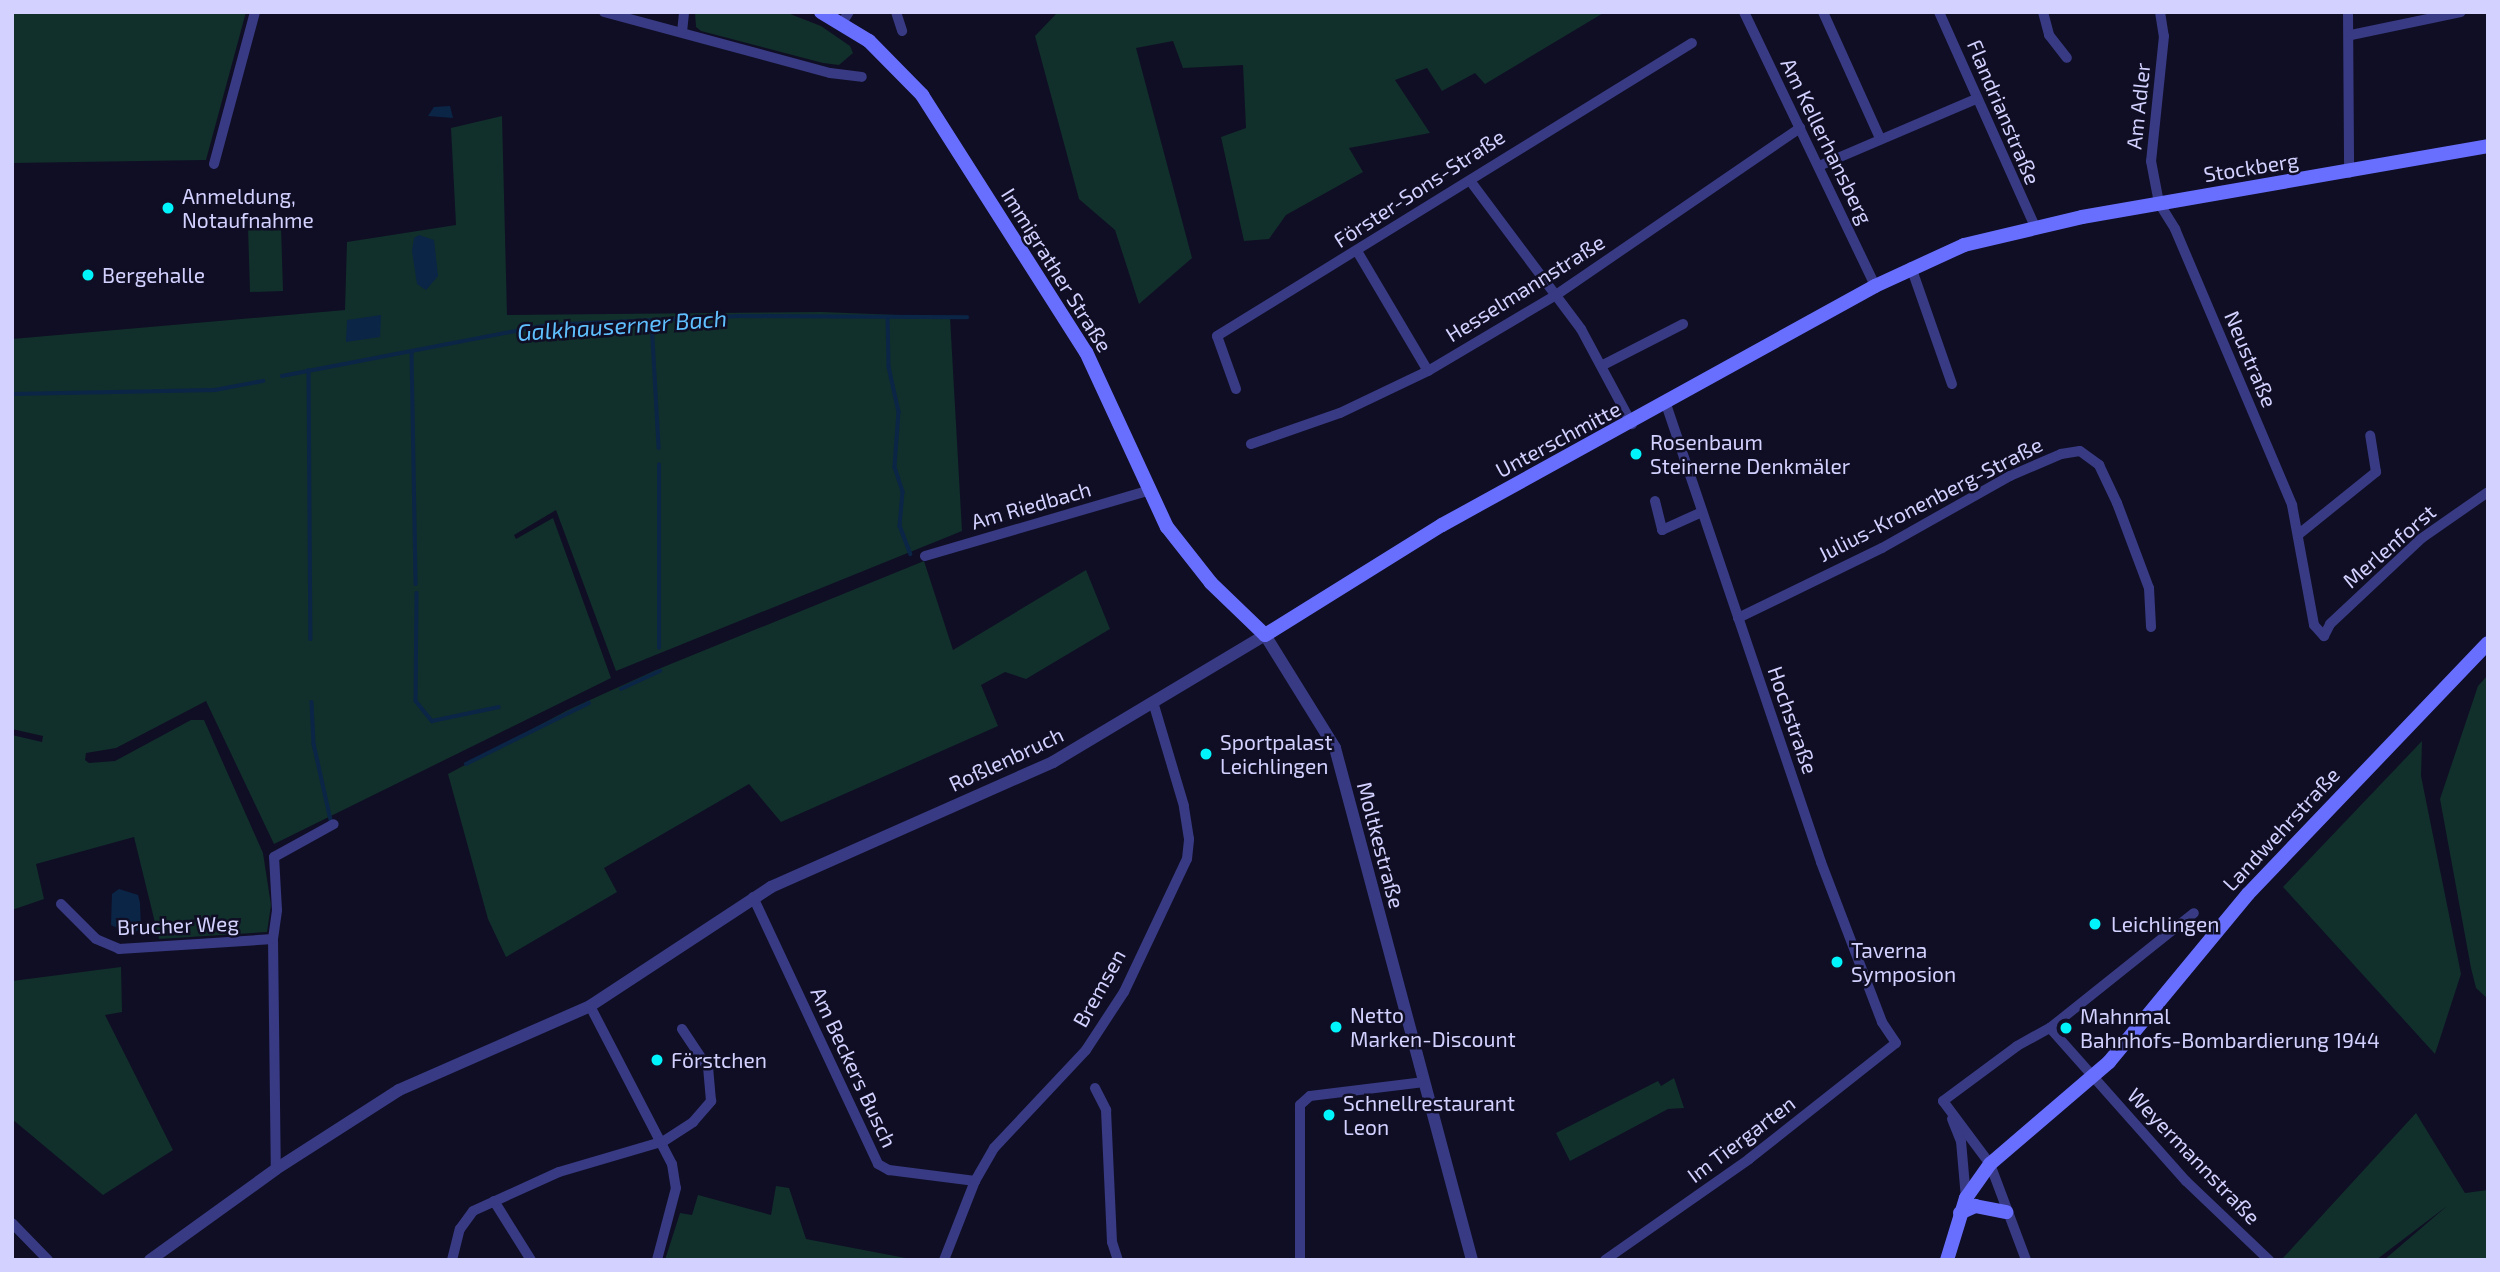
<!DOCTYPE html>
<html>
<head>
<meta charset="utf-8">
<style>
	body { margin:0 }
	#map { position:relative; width:2500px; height:1272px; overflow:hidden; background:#100e24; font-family:"Exo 2",sans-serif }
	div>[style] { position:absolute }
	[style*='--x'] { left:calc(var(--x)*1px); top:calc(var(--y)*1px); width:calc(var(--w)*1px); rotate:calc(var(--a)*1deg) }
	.green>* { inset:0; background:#112f2b }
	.water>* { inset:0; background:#0b2547 }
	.stream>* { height:3.5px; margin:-1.75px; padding:0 1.75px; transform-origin:1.75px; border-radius:1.75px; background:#0b2547 }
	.minor>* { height:10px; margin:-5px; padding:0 5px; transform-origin:5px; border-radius:5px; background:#383a84 }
	.tertiary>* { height:12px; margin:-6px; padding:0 6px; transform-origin:6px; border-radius:6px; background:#383a84 }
	.secondary>* { height:14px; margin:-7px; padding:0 7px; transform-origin:7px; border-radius:7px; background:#686fff }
	.dots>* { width:19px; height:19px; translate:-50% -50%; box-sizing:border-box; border:4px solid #100e24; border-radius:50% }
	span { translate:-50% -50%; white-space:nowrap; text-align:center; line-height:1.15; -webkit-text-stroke:5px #100e24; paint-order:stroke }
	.street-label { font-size:21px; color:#d3d1ff }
	.poi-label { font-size:21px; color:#d3d1ff }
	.left { translate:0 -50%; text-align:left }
	.water-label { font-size:23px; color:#5fc0ff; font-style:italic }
	.frame { position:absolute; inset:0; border:14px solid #d3d1ff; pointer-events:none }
</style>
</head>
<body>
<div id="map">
	<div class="green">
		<div style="clip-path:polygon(12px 12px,246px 12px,206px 160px,12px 163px)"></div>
		<div style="clip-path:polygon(695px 12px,785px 12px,821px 26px,850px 46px,853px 53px,839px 65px,823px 63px,701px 31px,696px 27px)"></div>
		<div style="clip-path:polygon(1079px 12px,1605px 12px,1485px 84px,1475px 73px,1442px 91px,1427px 68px,1395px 80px,1430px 133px,1349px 148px,1363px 172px,1286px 215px,1269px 239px,1244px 241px,1221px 137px,1246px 128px,1243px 65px,1183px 68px,1173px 41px,1136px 48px,1192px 258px,1139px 304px,1115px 230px,1079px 199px,1035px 36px,1057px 13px)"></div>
		<div style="clip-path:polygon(502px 116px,507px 315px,822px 312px,950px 317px,962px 531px,616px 671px,556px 510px,514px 535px,516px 539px,553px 518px,611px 678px,274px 844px,206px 701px,116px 748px,86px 753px,85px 760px,89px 763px,115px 761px,191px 720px,204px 720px,263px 853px,271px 905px,267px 932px,159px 939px,134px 837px,36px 864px,44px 899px,12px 910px,12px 735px,42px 742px,43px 736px,12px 729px,12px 339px,345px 310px,347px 242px,456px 225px,451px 128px)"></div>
		<div style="clip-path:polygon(281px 227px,283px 291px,250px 292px,248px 228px)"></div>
		<div style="clip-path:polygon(924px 561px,953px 650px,1086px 570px,1110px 629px,1026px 679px,1005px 672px,981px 685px,998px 726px,781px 822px,749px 784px,604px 868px,617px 892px,506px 957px,488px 919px,448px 774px,568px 710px,656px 670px)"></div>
		<div style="clip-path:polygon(2488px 675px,2488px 999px,2476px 988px,2471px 968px,2440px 799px,2478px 686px)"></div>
		<div style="clip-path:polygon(2422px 741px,2421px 776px,2461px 974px,2435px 1054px,2283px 887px)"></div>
		<div style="clip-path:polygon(121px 967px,122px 1012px,105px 1015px,173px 1150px,103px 1195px,12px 1119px,12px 981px)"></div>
		<div style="clip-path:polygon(1674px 1078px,1684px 1108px,1668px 1109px,1570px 1161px,1556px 1133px,1658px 1081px,1661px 1086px)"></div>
		<div style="clip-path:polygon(2416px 1113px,2465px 1193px,2488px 1190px,2488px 1260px,2384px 1260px,2447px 1206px,2376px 1260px,2283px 1258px)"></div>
		<div style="clip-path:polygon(776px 1186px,789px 1188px,806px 1239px,916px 1260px,665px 1260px,680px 1213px,692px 1215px,698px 1195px,771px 1215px)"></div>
	</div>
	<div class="water">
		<div style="clip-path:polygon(450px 106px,453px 118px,428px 116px,434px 107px)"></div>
		<div style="clip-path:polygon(419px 235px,434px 240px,438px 276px,426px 290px,417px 284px,412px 251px,414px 238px)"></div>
		<div style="clip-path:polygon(381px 315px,380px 337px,346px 342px,347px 320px)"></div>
		<div style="clip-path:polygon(119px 889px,138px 895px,140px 903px,141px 929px,130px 934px,111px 925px,112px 894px)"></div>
	</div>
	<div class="stream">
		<div style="--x:888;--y:318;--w:49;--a:88.8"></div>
		<div style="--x:889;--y:367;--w:46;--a:77.5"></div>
		<div style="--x:899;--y:412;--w:55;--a:94.2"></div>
		<div style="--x:895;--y:467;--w:26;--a:72"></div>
		<div style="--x:903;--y:492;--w:34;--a:95"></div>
		<div style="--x:900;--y:526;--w:30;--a:69"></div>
		<div style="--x:652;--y:321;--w:127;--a:86.8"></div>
		<div style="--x:412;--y:351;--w:233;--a:89"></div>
		<div style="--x:309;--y:370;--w:269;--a:89.6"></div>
		<div style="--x:282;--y:376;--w:271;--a:-10.9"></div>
		<div style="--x:548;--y:325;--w:191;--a:-2.7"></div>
		<div style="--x:739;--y:316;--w:228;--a:0.3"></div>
		<div style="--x:12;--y:394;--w:203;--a:-1.1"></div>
		<div style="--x:215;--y:390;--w:49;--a:-10.6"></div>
		<div style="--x:417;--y:593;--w:108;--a:90.5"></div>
		<div style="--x:416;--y:701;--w:26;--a:51"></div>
		<div style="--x:432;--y:721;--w:68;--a:-11.8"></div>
		<div style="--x:659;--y:648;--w:183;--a:-90"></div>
		<div style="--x:621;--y:689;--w:43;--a:-24.8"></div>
		<div style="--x:312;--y:702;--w:42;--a:87.3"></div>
		<div style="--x:314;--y:744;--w:78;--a:77.4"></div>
		<div style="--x:466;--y:764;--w:137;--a:-26.4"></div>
	</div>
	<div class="minor">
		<div style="--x:604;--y:12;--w:234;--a:15.1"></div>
		<div style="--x:830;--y:73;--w:32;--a:7"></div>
		<div style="--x:896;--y:12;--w:20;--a:72"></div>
		<div style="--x:1744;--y:12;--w:304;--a:64.4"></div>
		<div style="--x:1823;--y:12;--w:138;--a:65.7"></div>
		<div style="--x:1939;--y:12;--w:235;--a:65.9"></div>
		<div style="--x:2043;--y:12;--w:24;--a:75"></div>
		<div style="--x:2049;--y:35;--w:29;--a:52"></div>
		<div style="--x:2160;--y:12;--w:24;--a:81"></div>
		<div style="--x:2164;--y:36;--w:126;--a:95.9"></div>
		<div style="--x:2151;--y:161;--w:43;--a:79.2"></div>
		<div style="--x:2159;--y:203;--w:31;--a:58"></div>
		<div style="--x:2175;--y:229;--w:300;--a:67"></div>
		<div style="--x:2292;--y:505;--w:122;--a:79.6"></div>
		<div style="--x:2314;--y:625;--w:15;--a:48"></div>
		<div style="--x:2324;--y:636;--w:13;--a:-63"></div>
		<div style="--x:2330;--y:624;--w:126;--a:-43.1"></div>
		<div style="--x:2422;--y:538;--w:80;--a:-34.9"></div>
		<div style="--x:2348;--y:12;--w:161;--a:89.6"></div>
		<div style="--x:842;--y:23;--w:13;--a:-58"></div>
		<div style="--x:682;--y:32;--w:20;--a:-84"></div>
		<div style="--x:2351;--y:35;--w:112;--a:-11.8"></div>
		<div style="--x:214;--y:164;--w:157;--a:-74.9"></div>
		<div style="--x:1819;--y:166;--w:171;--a:-23.1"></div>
		<div style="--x:1471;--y:182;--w:184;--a:53.2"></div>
		<div style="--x:1581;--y:329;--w:108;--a:61.8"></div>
		<div style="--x:1357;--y:251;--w:139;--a:59.4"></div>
		<div style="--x:1911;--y:267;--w:124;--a:70.7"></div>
		<div style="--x:1603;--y:365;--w:90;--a:-27.1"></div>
		<div style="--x:1236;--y:389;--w:56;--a:-109.7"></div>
		<div style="--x:1217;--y:336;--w:558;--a:-31.67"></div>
		<div style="--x:1251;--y:444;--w:94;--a:-19.2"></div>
		<div style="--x:1340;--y:413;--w:98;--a:-25.5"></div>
		<div style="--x:1428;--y:371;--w:149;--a:-30.7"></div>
		<div style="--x:1556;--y:295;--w:296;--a:-34.4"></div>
		<div style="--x:1655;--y:501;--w:30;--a:76"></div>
		<div style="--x:1662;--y:530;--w:44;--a:-24.2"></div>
		<div style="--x:2299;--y:534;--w:99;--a:-38.8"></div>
		<div style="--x:2376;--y:472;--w:37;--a:-99"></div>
		<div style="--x:925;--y:556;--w:231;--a:-16.3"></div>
		<div style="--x:1738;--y:618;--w:160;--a:-25.9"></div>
		<div style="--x:1882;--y:548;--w:147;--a:-29.4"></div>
		<div style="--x:2010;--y:476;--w:56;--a:-23.3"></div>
		<div style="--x:2061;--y:454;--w:19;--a:-9"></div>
		<div style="--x:2080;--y:451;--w:24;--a:36"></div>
		<div style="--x:2099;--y:465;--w:42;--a:64.7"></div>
		<div style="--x:2117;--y:503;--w:91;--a:69.4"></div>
		<div style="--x:2149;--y:588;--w:39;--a:87"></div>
		<div style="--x:753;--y:897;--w:295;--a:64.9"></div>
		<div style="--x:878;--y:1164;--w:13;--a:29"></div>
		<div style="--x:889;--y:1170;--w:87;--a:7.3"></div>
		<div style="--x:61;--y:904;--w:49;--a:45"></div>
		<div style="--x:96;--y:939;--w:25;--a:23"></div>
		<div style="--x:119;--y:949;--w:154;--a:-3.7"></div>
		<div style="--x:273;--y:939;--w:230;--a:89.3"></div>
		<div style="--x:273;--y:939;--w:29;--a:-82"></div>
		<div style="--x:277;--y:910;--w:53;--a:-93.2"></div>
		<div style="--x:274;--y:857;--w:68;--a:-28.8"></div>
		<div style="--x:590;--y:1006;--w:178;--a:62.6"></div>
		<div style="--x:672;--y:1164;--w:24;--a:81"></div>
		<div style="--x:676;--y:1188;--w:74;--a:104.8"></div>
		<div style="--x:2050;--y:1028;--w:205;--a:48.4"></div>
		<div style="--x:2186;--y:1181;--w:115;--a:43.6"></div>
		<div style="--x:1095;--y:1088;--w:25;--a:63"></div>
		<div style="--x:1106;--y:1110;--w:132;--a:87.4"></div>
		<div style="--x:1112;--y:1242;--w:19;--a:72"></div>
		<div style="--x:1943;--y:1101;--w:92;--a:-36.6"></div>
		<div style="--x:2017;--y:1046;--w:38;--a:-29"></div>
		<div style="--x:2050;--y:1028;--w:184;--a:-38.6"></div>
		<div style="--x:1943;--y:1101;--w:79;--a:53.3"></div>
		<div style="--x:1990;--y:1164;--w:103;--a:69.4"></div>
		<div style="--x:1952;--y:1119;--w:24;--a:68"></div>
		<div style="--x:1961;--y:1141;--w:57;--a:85"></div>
		<div style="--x:494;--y:1201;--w:70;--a:57.9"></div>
		<div style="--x:12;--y:1223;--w:52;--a:45.8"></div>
		<div style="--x:452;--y:1260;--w:32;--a:-76"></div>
		<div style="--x:460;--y:1229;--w:22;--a:-54"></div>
		<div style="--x:473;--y:1211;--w:94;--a:-24.4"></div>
		<div style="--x:559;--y:1172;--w:109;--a:-16.4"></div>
		<div style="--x:664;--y:1141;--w:35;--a:-33"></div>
		<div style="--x:693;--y:1122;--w:28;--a:-49"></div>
		<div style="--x:711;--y:1101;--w:33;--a:-95"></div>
		<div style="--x:708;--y:1068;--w:47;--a:-123.7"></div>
		<div style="--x:944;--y:1260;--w:85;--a:-68.6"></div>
		<div style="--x:975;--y:1181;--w:38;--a:-60"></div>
		<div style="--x:994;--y:1148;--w:134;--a:-46.8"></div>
		<div style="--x:1086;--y:1050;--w:69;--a:-56.8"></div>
		<div style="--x:1124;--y:992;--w:147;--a:-64.7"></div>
		<div style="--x:1187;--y:859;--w:20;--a:-84"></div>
		<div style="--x:1189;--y:839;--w:33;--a:-99"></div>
		<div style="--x:1184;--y:806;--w:109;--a:-106.6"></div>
		<div style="--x:1300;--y:1260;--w:155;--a:-90"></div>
		<div style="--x:1300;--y:1105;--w:13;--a:-42"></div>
		<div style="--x:1310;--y:1096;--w:115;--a:-7"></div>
		<div style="--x:1605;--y:1260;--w:176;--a:-35"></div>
		<div style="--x:1749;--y:1159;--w:187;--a:-38.3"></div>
		<div style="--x:1896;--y:1043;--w:25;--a:-124"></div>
		<div style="--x:1882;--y:1022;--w:171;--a:-110.9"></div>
		<div style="--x:1821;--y:862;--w:484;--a:-108.7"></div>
	</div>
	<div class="tertiary">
		<div style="--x:150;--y:1260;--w:155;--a:-35.8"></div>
		<div style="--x:276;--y:1169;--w:146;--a:-32.7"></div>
		<div style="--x:399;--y:1090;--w:209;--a:-23.7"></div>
		<div style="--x:590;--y:1006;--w:217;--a:-33.3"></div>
		<div style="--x:771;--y:887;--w:308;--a:-23.9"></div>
		<div style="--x:1053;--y:762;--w:247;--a:-30.9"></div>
		<div style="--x:1265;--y:635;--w:133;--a:58.2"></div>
		<div style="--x:1335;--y:748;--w:530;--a:75.02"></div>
	</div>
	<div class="secondary">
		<div style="--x:821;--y:12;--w:56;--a:31.1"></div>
		<div style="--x:869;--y:41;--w:76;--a:45.5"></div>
		<div style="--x:922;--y:95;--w:305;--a:57.5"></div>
		<div style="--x:1086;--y:352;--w:193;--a:65.2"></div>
		<div style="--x:1167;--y:527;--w:71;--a:51.8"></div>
		<div style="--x:1211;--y:583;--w:75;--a:43.9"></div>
		<div style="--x:1265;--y:635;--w:208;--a:-31.9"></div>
		<div style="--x:1442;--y:525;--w:495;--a:-28.9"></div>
		<div style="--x:1875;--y:286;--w:98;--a:-24.7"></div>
		<div style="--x:1964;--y:245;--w:121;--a:-13.3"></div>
		<div style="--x:2082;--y:217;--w:412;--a:-9.9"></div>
		<div style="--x:1960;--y:1213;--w:17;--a:-25"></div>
		<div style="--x:1975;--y:1206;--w:32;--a:11"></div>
		<div style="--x:1947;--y:1260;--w:65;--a:-73"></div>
		<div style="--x:1966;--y:1198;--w:42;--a:-54.8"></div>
		<div style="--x:1990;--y:1164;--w:157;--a:-40.6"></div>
		<div style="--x:2109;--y:1062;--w:218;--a:-50.4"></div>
		<div style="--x:2248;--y:894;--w:347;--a:-46.3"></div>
	</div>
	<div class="dots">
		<div style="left:168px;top:208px;background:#00f4fc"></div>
		<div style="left:88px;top:275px;background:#00f4fc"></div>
		<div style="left:1636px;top:454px;background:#00f4fc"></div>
		<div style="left:1206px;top:754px;background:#00f4fc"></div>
		<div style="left:2095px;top:924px;background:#00f4fc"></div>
		<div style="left:1837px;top:962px;background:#00f4fc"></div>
		<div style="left:1336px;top:1027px;background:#00f4fc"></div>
		<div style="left:2066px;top:1028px;background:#00f4fc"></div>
		<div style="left:657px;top:1060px;background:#00f4fc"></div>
		<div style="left:1329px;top:1115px;background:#00f4fc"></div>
	</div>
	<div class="street-label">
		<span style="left:2138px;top:106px;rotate:-84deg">Am Adler</span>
		<span style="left:2004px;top:112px;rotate:67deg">Flandrianstraße</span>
		<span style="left:1827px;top:141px;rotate:64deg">Am Kellerhansberg</span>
		<span style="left:2251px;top:167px;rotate:-9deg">Stockberg</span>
		<span style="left:1419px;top:188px;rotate:-33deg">Förster-Sons-Straße</span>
		<span style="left:1057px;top:270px;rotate:58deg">Immigrather Straße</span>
		<span style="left:1525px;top:288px;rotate:-32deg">Hesselmannstraße</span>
		<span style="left:2251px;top:359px;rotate:67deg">Neustraße</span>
		<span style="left:1558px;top:439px;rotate:-28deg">Unterschmitte</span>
		<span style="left:1930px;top:499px;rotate:-27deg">Julius-Kronenberg-Straße</span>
		<span style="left:1031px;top:505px;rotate:-16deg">Am Riedbach</span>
		<span style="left:2389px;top:546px;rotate:-41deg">Merlenforst</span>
		<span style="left:1793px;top:720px;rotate:71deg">Hochstraße</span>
		<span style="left:1006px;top:759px;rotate:-25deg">Roßlenbruch</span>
		<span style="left:2281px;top:829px;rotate:-47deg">Landwehrstraße</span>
		<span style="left:1381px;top:845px;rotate:75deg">Moltkestraße</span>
		<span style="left:178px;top:925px;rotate:-2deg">Brucher Weg</span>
		<span style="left:1099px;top:988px;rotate:-61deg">Bremsen</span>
		<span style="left:854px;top:1067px;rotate:65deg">Am Beckers Busch</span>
		<span style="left:1741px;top:1139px;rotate:-37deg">Im Tiergarten</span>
		<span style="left:2194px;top:1156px;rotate:46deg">Weyermannstraße</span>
	</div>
	<div class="poi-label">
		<span class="left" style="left:182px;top:208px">Anmeldung,<br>Notaufnahme</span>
		<span class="left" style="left:102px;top:275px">Bergehalle</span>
		<span class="left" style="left:1650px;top:454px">Rosenbaum<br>Steinerne Denkmäler</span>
		<span class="left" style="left:1220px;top:754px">Sportpalast<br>Leichlingen</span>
		<span class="left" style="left:2111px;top:924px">Leichlingen</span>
		<span class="left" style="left:1851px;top:962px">Taverna<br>Symposion</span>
		<span class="left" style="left:1350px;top:1027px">Netto<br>Marken-Discount</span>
		<span class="left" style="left:2080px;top:1028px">Mahnmal<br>Bahnhofs-Bombardierung 1944</span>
		<span class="left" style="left:671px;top:1060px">Förstchen</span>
		<span class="left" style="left:1343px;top:1115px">Schnellrestaurant<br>Leon</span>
	</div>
	<div class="water-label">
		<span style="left:622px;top:325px;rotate:-4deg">Galkhauserner Bach</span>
	</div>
	<div class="frame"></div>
</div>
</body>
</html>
